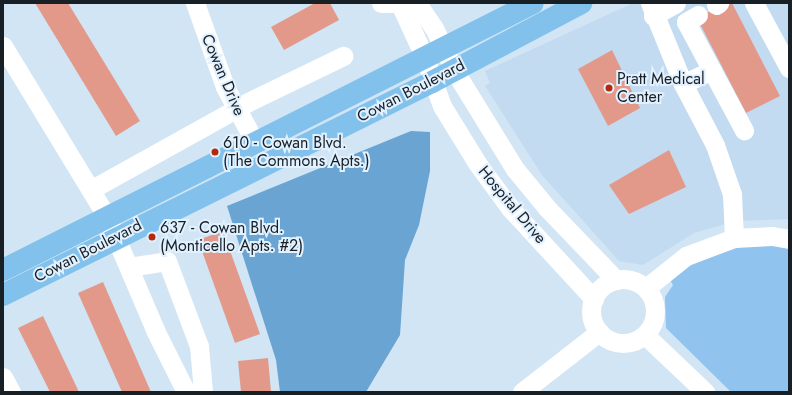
<!DOCTYPE html>
<style>
body{margin:0}
#map{position:relative;width:792px;height:395px;overflow:hidden;background:#d1e5f5;font-family:Jost,sans-serif}
div>[style]{position:absolute}
[style*='--x']{left:calc(var(--x)*1px);top:calc(var(--y)*1px);width:calc(var(--w)*1px);rotate:calc(var(--a)*1deg)}
.built>*{inset:0;background:#c2dbf1}
.green>*{inset:0;background:#90c4ee}
.forest>*{inset:0;background:#69a4d2}
.building>*{inset:0;background:#e3998a}
.minor>*{height:19px;margin:-9.5px;padding:0 9.5px;transform-origin:9.5px;border-radius:9.5px;background:#fff}
.minor>.ring{margin:-9.5px;padding:0;box-sizing:content-box;background:none;border:19px solid #fff;border-radius:50%}
.major>*{height:22px;margin:-11px;padding:0 11px;transform-origin:11px;border-radius:11px;background:#81c1ec}
.dots>*{width:11px;height:11px;translate:-50% -50%;box-sizing:border-box;border:2px solid #e1f1ff;border-radius:50%}
span{translate:-50% -50%;white-space:nowrap;text-align:center;line-height:1.15;-webkit-text-stroke:4px #e1f1ff;paint-order:stroke}
.street-label{font-size:16px;color:#181f25}
.poi-label{font-size:16px;color:#181f25}
.left{translate:0 -50%;text-align:left}
.frame{position:absolute;inset:0;border:4px solid #181f25;pointer-events:none}
</style>
<div id="map">
<div class="built">
<i style="clip-path:polygon(633px 3px,789px 3px,789px 219px,736px 221px,694px 233px,643px 265px,619px 261px,542px 175px,485px 86px,490px 83px,485px 71px)"></i>
</div>
<div class="green">
<i style="clip-path:polygon(771px 244px,789px 246px,789px 392px,731px 392px,666px 328px,665px 297px,673px 285px,670px 280px,690px 264px,716px 252px,744px 246px)"></i>
</div>
<div class="forest">
<i style="clip-path:polygon(411px 131px,430px 132px,430px 171px,419px 225px,405px 260px,400px 335px,366px 392px,280px 392px,276px 360px,227px 206px)"></i>
</div>
<div class="building">
<i style="clip-path:polygon(35px 3px,68px 3px,140px 121px,116px 136px)"></i>
<i style="clip-path:polygon(315px 3px,330px 3px,339px 20px,284px 50px,271px 27px)"></i>
<i style="clip-path:polygon(727px 3px,732px 3px,780px 96px,746px 113px,697px 18px)"></i>
<i style="clip-path:polygon(612px 50px,640px 108px,608px 126px,578px 69px)"></i>
<i style="clip-path:polygon(669px 150px,686px 187px,629px 214px,609px 185px)"></i>
<i style="clip-path:polygon(223px 231px,260px 334px,235px 343px,198px 240px)"></i>
<i style="clip-path:polygon(103px 282px,151px 392px,122px 392px,78px 293px)"></i>
<i style="clip-path:polygon(43px 316px,79px 392px,50px 392px,18px 328px)"></i>
<i style="clip-path:polygon(268px 358px,271px 392px,241px 392px,238px 361px)"></i>
</div>
<div class="minor">
<i style="--x:195;--y:3;--w:89;--a:70.3"></i>
<i style="--x:225;--y:87;--w:65;--a:61.5"></i>
<i style="--x:381;--y:3;--w:28;--a:0"></i>
<i style="--x:417;--y:3;--w:30;--a:56"></i>
<i style="--x:434;--y:28;--w:47;--a:64.5"></i>
<i style="--x:454;--y:70;--w:116;--a:58.4"></i>
<i style="--x:515;--y:169;--w:50;--a:50.6"></i>
<i style="--x:547;--y:208;--w:100;--a:46.2"></i>
<i style="--x:650;--y:3;--w:87;--a:67.8"></i>
<i style="--x:683;--y:84;--w:69;--a:62.3"></i>
<i style="--x:715;--y:145;--w:52;--a:70.9"></i>
<i style="--x:732;--y:194;--w:44;--a:87.4"></i>
<i style="--x:754;--y:3;--w:74;--a:61.7"></i>
<i style="--x:400;--y:4;--w:60;--a:65.2"></i>
<i style="--x:425;--y:58;--w:51;--a:70.5"></i>
<i style="--x:442;--y:106;--w:67;--a:58.4"></i>
<i style="--x:477;--y:163;--w:56;--a:53.7"></i>
<i style="--x:510;--y:208;--w:124;--a:47.3"></i>
<i style="--x:716;--y:5;--w:4;--a:-34"></i>
<i style="--x:698;--y:15;--w:14;--a:150"></i>
<i style="--x:686;--y:22;--w:123;--a:61.8"></i>
<i style="--x:653;--y:16;--w:26;--a:-29"></i>
<i style="--x:3;--y:46;--w:200;--a:58.7"></i>
<i style="--x:107;--y:217;--w:125;--a:66.9"></i>
<i style="--x:156;--y:332;--w:67;--a:63.4"></i>
<i style="--x:683;--y:84;--w:32;--a:-26"></i>
<i style="--x:92;--y:189;--w:179;--a:-29.1"></i>
<i style="--x:248;--y:102;--w:106;--a:-25.8"></i>
<i style="--x:129;--y:267;--w:38;--a:-9"></i>
<i style="--x:167;--y:261;--w:91;--a:69.4"></i>
<i style="--x:199;--y:346;--w:46;--a:85"></i>
<i class="ring" style="left:591px;top:279px;width:45px;height:45px"></i>
<i style="--x:646;--y:288;--w:51;--a:-38.7"></i>
<i style="--x:686;--y:256;--w:51;--a:-20.6"></i>
<i style="--x:734;--y:238;--w:38;--a:-3"></i>
<i style="--x:772;--y:236;--w:17;--a:10"></i>
<i style="--x:645;--y:335;--w:83;--a:43.5"></i>
<i style="--x:3;--y:377;--w:17;--a:62"></i>
<i style="--x:522;--y:392;--w:98;--a:-37.9"></i>
</div>
<div class="major">
<i style="--x:3;--y:270;--w:593;--a:-26.74"></i>
<i style="--x:3;--y:295;--w:479;--a:-26.4"></i>
<i style="--x:432;--y:82;--w:169;--a:-27.9"></i>
</div>
<div class="dots">
<i style="left:609px;top:88px;background:#b4280c"></i>
<i style="left:215px;top:152px;background:#b4280c"></i>
<i style="left:152px;top:237px;background:#b4280c"></i>
</div>
<div class="street-label">
<span style="left:223px;top:75px;rotate:67deg">Cowan Drive</span>
<span style="left:411px;top:91px;rotate:-27deg">Cowan Boulevard</span>
<span style="left:512px;top:205px;rotate:50deg">Hospital Drive</span>
<span style="left:88px;top:251px;rotate:-27deg">Cowan Boulevard</span>
</div>
<div class="poi-label">
<span class="left" style="left:617px;top:88px">Pratt Medical<br>Center</span>
<span class="left" style="left:223px;top:152px">610 - Cowan Blvd.<br>(The Commons Apts.)</span>
<span class="left" style="left:160px;top:237px">637 - Cowan Blvd.<br>(Monticello Apts. #2)</span>
</div>
<div class="frame"></div>
</div>
